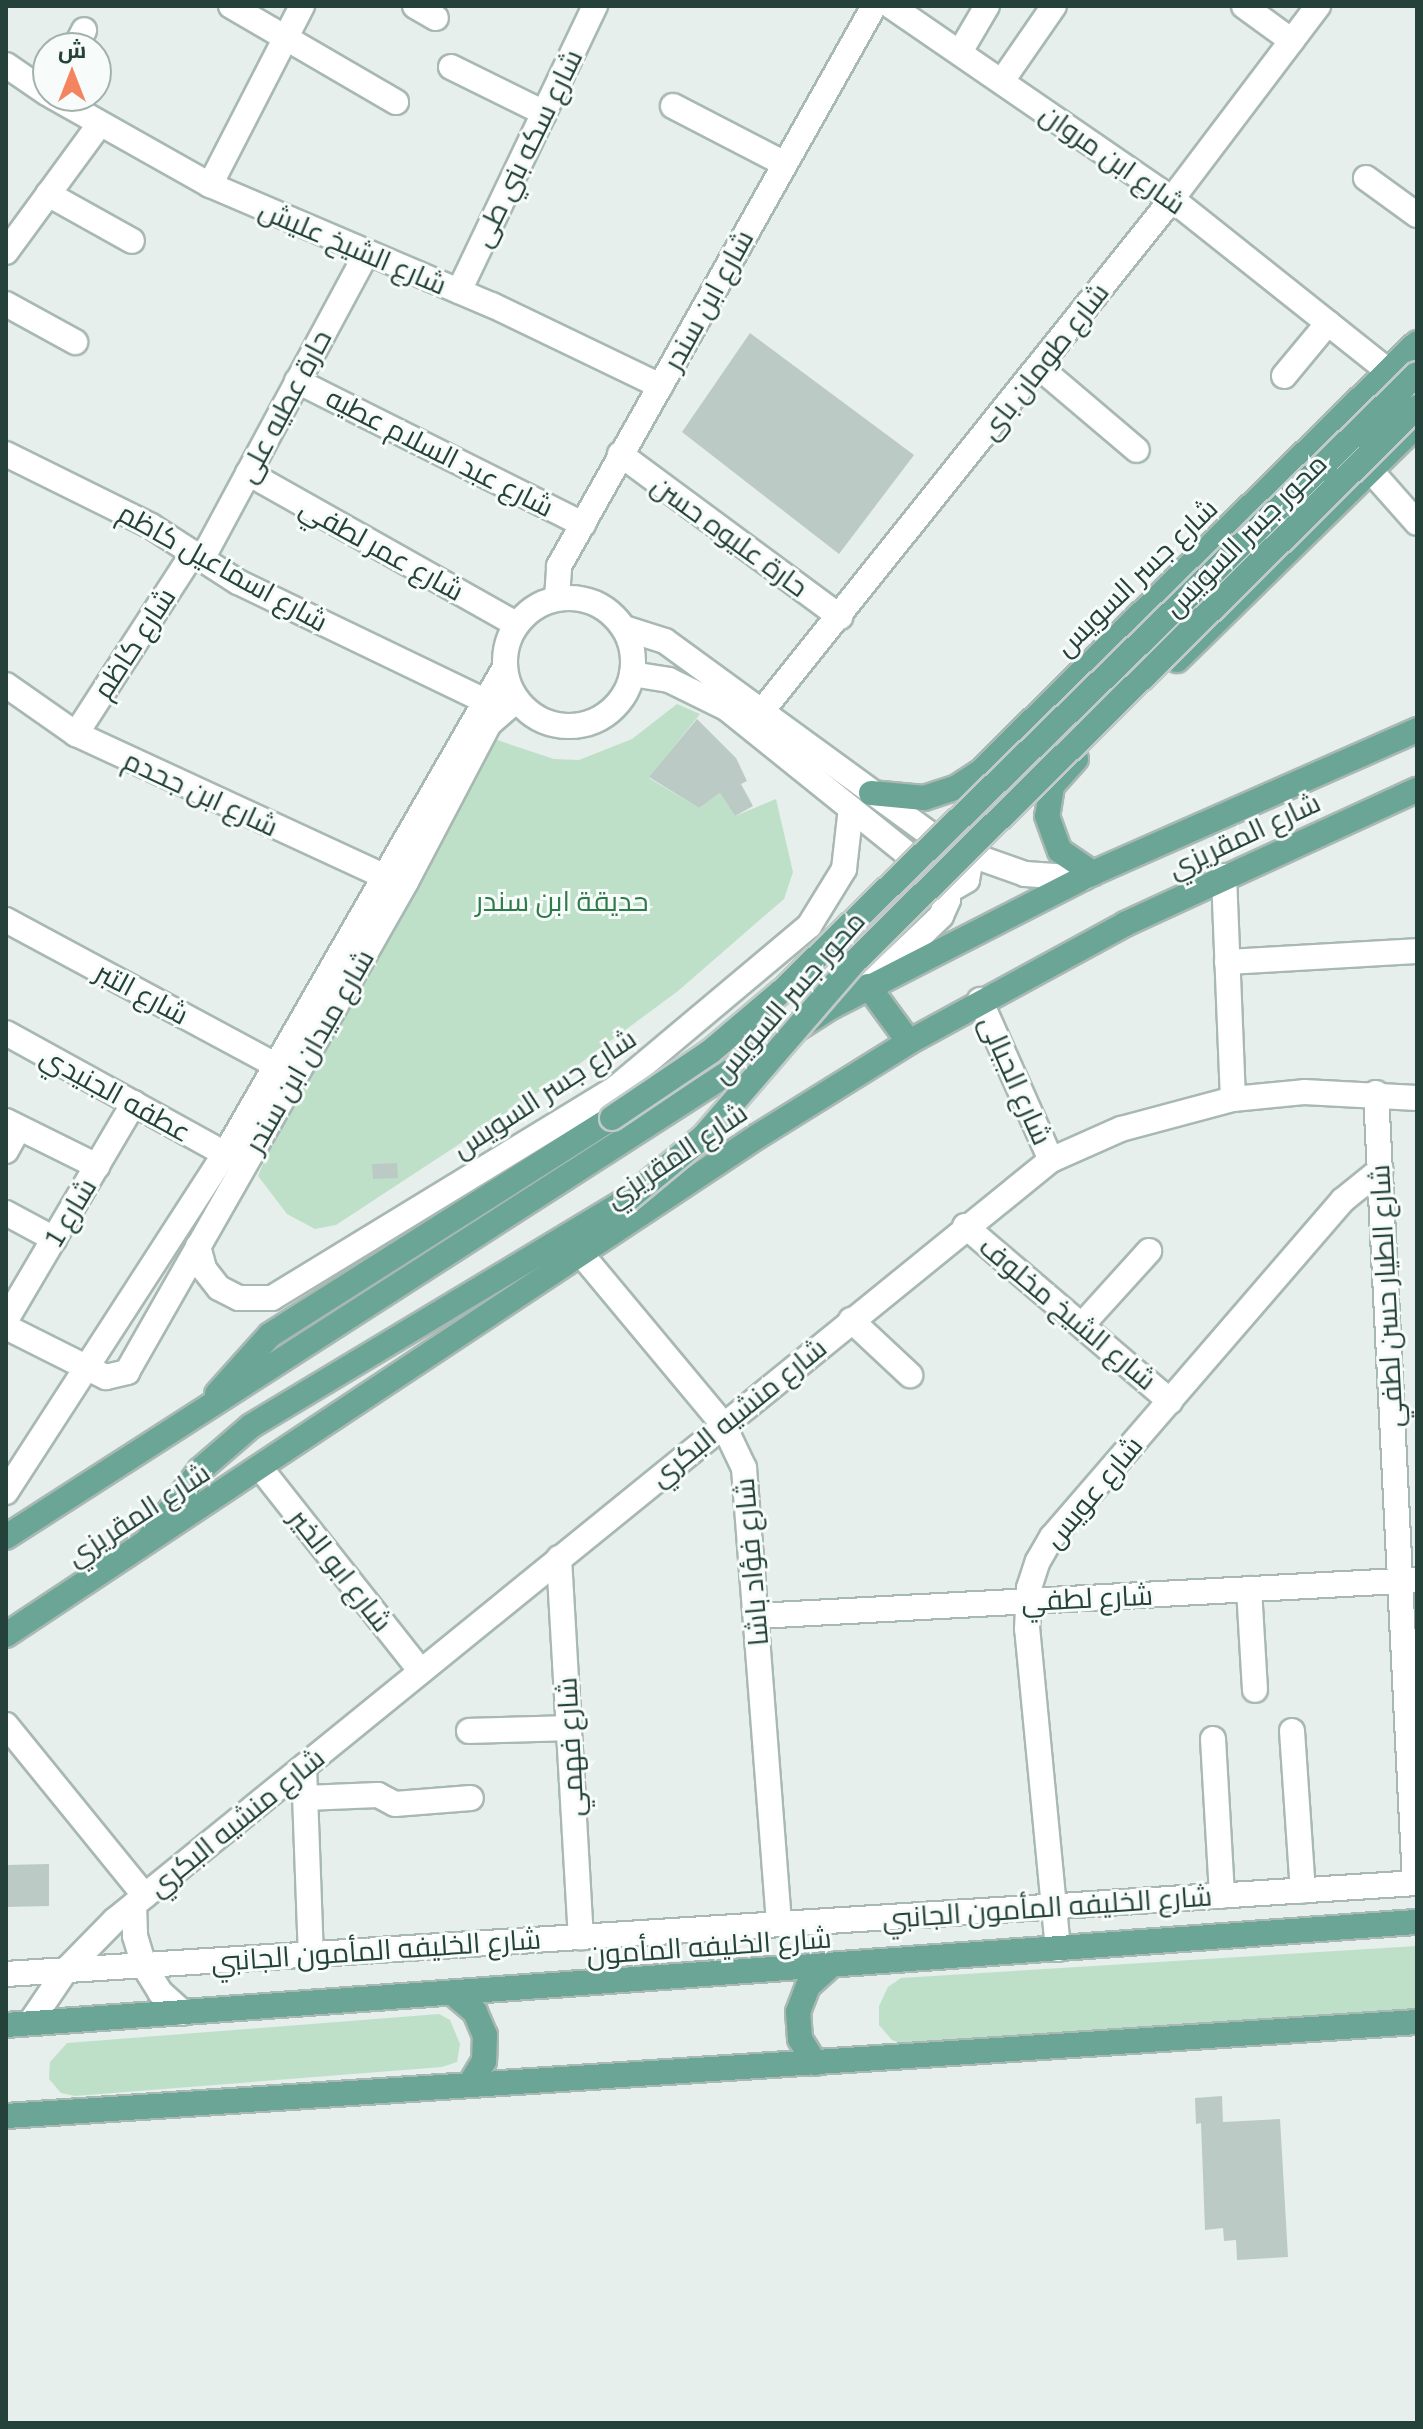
<!DOCTYPE html>
<meta charset="utf-8">
<style>
body{margin:0}
#map{position:relative;width:1423px;height:2429px;overflow:hidden;background:#e6efeb;font-family:"Archivo Narrow",Cairo,sans-serif}
div>[style]{position:absolute}
[style*='--x']{left:calc(var(--x)*1px);top:calc(var(--y)*1px);width:calc(var(--w)*1px);rotate:calc(var(--a)*1deg)}
.green>*{inset:0;background:#bfe0c8}
.building>*{inset:0;background:#bbcac4}
.roads{filter:drop-shadow(2px 0 #a8b8b2) drop-shadow(-2px 0 #a8b8b2) drop-shadow(0 2px #a8b8b2) drop-shadow(0 -2px #a8b8b2)}
.minor>*{height:24px;margin:-12px;padding:0 12px;transform-origin:12px;border-radius:12px;background:#fff}
.minor>.ring{margin:-12px;padding:0;box-sizing:content-box;background:none;border:24px solid #fff;border-radius:50%}
.major>*{height:24px;margin:-12px;padding:0 12px;transform-origin:12px;border-radius:12px;background:#6aa596}
.bridges{filter:drop-shadow(2px 0 #c2cac8) drop-shadow(-2px 0 #c2cac8) drop-shadow(0 2px #c2cac8) drop-shadow(0 -2px #c2cac8)}
.major-bridge>*{height:24px;margin:-12px;padding:0 12px;transform-origin:12px;border-radius:12px;background:#6aa596}
span{translate:-50% -50%;white-space:nowrap;text-align:center;line-height:1.15;-webkit-text-stroke:6px #f7fbf9;paint-order:stroke}
.street-label{font-size:28px;color:#24423a}
.park-label{font-size:28px;color:#2d7a4b}
.frame{position:absolute;inset:0;border:8px solid #24423a;pointer-events:none}
.north{position:absolute;left:32px;top:32px;width:80px;height:80px;box-sizing:border-box;background:#f7fbf9;border:2px solid #a3b1ad;border-radius:50%;rotate:0deg;font-size:22px;font-weight:700;line-height:32px;text-align:center;color:#24423a}
.north::after{content:'';display:block;margin:auto;width:28px;height:36px;background:#f4845f;clip-path:polygon(50% 0,100% 100%,50% 72%,0 100%)}
</style>
<div id="map">
<div class="green">
<i style="clip-path:polygon(677px 704px,700px 714px,649px 778px,699px 808px,720px 793px,735px 816px,776px 799px,793px 872px,784px 899px,678px 991px,563px 1076px,336px 1225px,315px 1229px,287px 1214px,258px 1176px,286px 1108px,491px 738px,554px 759px,579px 760px,632px 739px)"></i>
<i style="clip-path:polygon(1417px 1946px,1417px 2018px,917px 2050px,892px 2040px,879px 2025px,879px 2006px,888px 1987px,901px 1978px)"></i>
<i style="clip-path:polygon(439px 2014px,450px 2020px,460px 2044px,457px 2062px,442px 2067px,75px 2096px,61px 2093px,49px 2079px,50px 2062px,67px 2043px)"></i>
</div>
<div class="building">
<i style="clip-path:polygon(750px 333px,914px 455px,839px 554px,682px 432px)"></i>
<i style="clip-path:polygon(697px 719px,736px 758px,747px 781px,741px 784px,753px 806px,735px 816px,720px 793px,699px 808px,649px 777px)"></i>
<i style="clip-path:polygon(397px 1163px,398px 1178px,373px 1179px,372px 1164px)"></i>
<i style="clip-path:polygon(49px 1864px,49px 1906px,6px 1907px,6px 1865px)"></i>
<i style="clip-path:polygon(1222px 2096px,1223px 2122px,1280px 2119px,1288px 2257px,1237px 2260px,1236px 2240px,1224px 2241px,1223px 2228px,1205px 2230px,1201px 2123px,1196px 2124px,1195px 2098px)"></i>
</div>
<div class="roads">
<div class="minor">
<i style="--x:231;--y:6;--w:191;--a:30.2"></i>
<i style="--x:415;--y:6;--w:24;--a:30"></i>
<i style="--x:891;--y:6;--w:341;--a:34.5"></i>
<i style="--x:1172;--y:199;--w:276;--a:38.5"></i>
<i style="--x:1244;--y:6;--w:59;--a:36.1"></i>
<i style="--x:75;--y:48;--w:20;--a:-63"></i>
<i style="--x:960;--y:52;--w:53;--a:-59.6"></i>
<i style="--x:6;--y:65;--w:51;--a:34.6"></i>
<i style="--x:451;--y:67;--w:104;--a:26.3"></i>
<i style="--x:1002;--y:81;--w:91;--a:-55.3"></i>
<i style="--x:52;--y:96;--w:181;--a:29.4"></i>
<i style="--x:210;--y:185;--w:306;--a:23.1"></i>
<i style="--x:492;--y:305;--w:187;--a:25.7"></i>
<i style="--x:673;--y:106;--w:126;--a:27.4"></i>
<i style="--x:1366;--y:178;--w:63;--a:36"></i>
<i style="--x:210;--y:185;--w:201;--a:-62.8"></i>
<i style="--x:48;--y:194;--w:96;--a:29.2"></i>
<i style="--x:6;--y:252;--w:157;--a:-53.8"></i>
<i style="--x:459;--y:291;--w:316;--a:-64.5"></i>
<i style="--x:6;--y:304;--w:79;--a:28.8"></i>
<i style="--x:1039;--y:367;--w:128;--a:40.3"></i>
<i style="--x:1284;--y:376;--w:69;--a:-50.3"></i>
<i style="--x:297;--y:381;--w:320;--a:26.6"></i>
<i style="--x:6;--y:454;--w:162;--a:26.4"></i>
<i style="--x:151;--y:526;--w:103;--a:32.8"></i>
<i style="--x:238;--y:582;--w:272;--a:25.7"></i>
<i style="--x:620;--y:454;--w:274;--a:36.5"></i>
<i style="--x:1371;--y:471;--w:69;--a:48.5"></i>
<i style="--x:248;--y:473;--w:308;--a:29.4"></i>
<i style="--x:202;--y:559;--w:348;--a:-61.7"></i>
<i class="ring" style="left:505px;top:598px;width:104px;height:104px"></i>
<i style="--x:557;--y:598;--w:32;--a:-86"></i>
<i style="--x:559;--y:566;--w:643;--a:-60.64"></i>
<i style="--x:624;--y:628;--w:43;--a:17.6"></i>
<i style="--x:665;--y:641;--w:348;--a:36.1"></i>
<i style="--x:946;--y:846;--w:84;--a:19.5"></i>
<i style="--x:1025;--y:874;--w:59;--a:3.9"></i>
<i style="--x:632;--y:674;--w:37;--a:9"></i>
<i style="--x:669;--y:680;--w:64;--a:26.2"></i>
<i style="--x:726;--y:708;--w:281;--a:38.8"></i>
<i style="--x:945;--y:884;--w:16;--a:79"></i>
<i style="--x:948;--y:900;--w:17;--a:114"></i>
<i style="--x:941;--y:916;--w:97;--a:136.3"></i>
<i style="--x:6;--y:685;--w:85;--a:35"></i>
<i style="--x:76;--y:734;--w:355;--a:24.8"></i>
<i style="--x:762;--y:711;--w:656;--a:-51.31"></i>
<i style="--x:1172;--y:199;--w:242;--a:-52.9"></i>
<i style="--x:76;--y:734;--w:216;--a:-57.1"></i>
<i style="--x:1224;--y:876;--w:223;--a:87.7"></i>
<i style="--x:948;--y:891;--w:22;--a:-30"></i>
<i style="--x:967;--y:880;--w:22;--a:-80"></i>
<i style="--x:6;--y:920;--w:308;--a:28.3"></i>
<i style="--x:1227;--y:962;--w:190;--a:-3.3"></i>
<i style="--x:980;--y:1000;--w:175;--a:66.1"></i>
<i style="--x:6;--y:1033;--w:250;--a:28.9"></i>
<i style="--x:1376;--y:1093;--w:791;--a:87.17"></i>
<i style="--x:6;--y:1121;--w:102;--a:26.3"></i>
<i style="--x:6;--y:1151;--w:26;--a:-61"></i>
<i style="--x:6;--y:1213;--w:55;--a:28.4"></i>
<i style="--x:965;--y:1226;--w:270;--a:40.5"></i>
<i style="--x:198;--y:1246;--w:24;--a:75"></i>
<i style="--x:204;--y:1269;--w:24;--a:52"></i>
<i style="--x:219;--y:1288;--w:22;--a:27"></i>
<i style="--x:239;--y:1298;--w:33;--a:0"></i>
<i style="--x:272;--y:1298;--w:404;--a:-31.4"></i>
<i style="--x:617;--y:1087;--w:251;--a:-40"></i>
<i style="--x:809;--y:926;--w:67;--a:-58.4"></i>
<i style="--x:844;--y:869;--w:61;--a:-83.5"></i>
<i style="--x:582;--y:1255;--w:220;--a:50.2"></i>
<i style="--x:723;--y:1424;--w:49;--a:64.5"></i>
<i style="--x:744;--y:1468;--w:457;--a:85.6"></i>
<i style="--x:6;--y:1320;--w:252;--a:-59.5"></i>
<i style="--x:851;--y:1320;--w:81;--a:43"></i>
<i style="--x:1082;--y:1325;--w:100;--a:-47.8"></i>
<i style="--x:6;--y:1327;--w:112;--a:26.6"></i>
<i style="--x:106;--y:1377;--w:22;--a:-13"></i>
<i style="--x:127;--y:1372;--w:564;--a:-60.34"></i>
<i style="--x:406;--y:882;--w:178;--a:-62.3"></i>
<i style="--x:489;--y:724;--w:37;--a:-41"></i>
<i style="--x:262;--y:1470;--w:256;--a:51.7"></i>
<i style="--x:6;--y:1492;--w:403;--a:-57.1"></i>
<i style="--x:225;--y:1154;--w:560;--a:-60.09"></i>
<i style="--x:559;--y:1558;--w:380;--a:86.7"></i>
<i style="--x:1249;--y:1589;--w:101;--a:86.6"></i>
<i style="--x:757;--y:1616;--w:661;--a:-3.12"></i>
<i style="--x:6;--y:1725;--w:220;--a:50.9"></i>
<i style="--x:469;--y:1731;--w:100;--a:-1.7"></i>
<i style="--x:1292;--y:1731;--w:160;--a:86.1"></i>
<i style="--x:1213;--y:1739;--w:157;--a:86.7"></i>
<i style="--x:304;--y:1767;--w:188;--a:87.9"></i>
<i style="--x:305;--y:1798;--w:73;--a:-2.4"></i>
<i style="--x:378;--y:1795;--w:19;--a:28"></i>
<i style="--x:395;--y:1804;--w:76;--a:-4.5"></i>
<i style="--x:134;--y:1905;--w:31;--a:88"></i>
<i style="--x:135;--y:1936;--w:31;--a:73"></i>
<i style="--x:144;--y:1966;--w:31;--a:58"></i>
<i style="--x:160;--y:1992;--w:31;--a:42"></i>
<i style="--x:1058;--y:1949;--w:321;--a:-95.5"></i>
<i style="--x:1027;--y:1629;--w:41;--a:-87.2"></i>
<i style="--x:1029;--y:1588;--w:28;--a:-72"></i>
<i style="--x:1038;--y:1561;--w:28;--a:-60"></i>
<i style="--x:1052;--y:1537;--w:445;--a:-49.2"></i>
<i style="--x:1343;--y:1200;--w:48;--a:-39"></i>
<i style="--x:6;--y:1974;--w:1414;--a:-3.69"></i>
<i style="--x:30;--y:2023;--w:64;--a:-55.8"></i>
<i style="--x:66;--y:1970;--w:70;--a:-45.6"></i>
<i style="--x:115;--y:1920;--w:1206;--a:-39.08"></i>
<i style="--x:1051;--y:1160;--w:77;--a:-23.9"></i>
<i style="--x:1121;--y:1129;--w:116;--a:-15"></i>
<i style="--x:1233;--y:1099;--w:71;--a:-5.6"></i>
<i style="--x:1304;--y:1092;--w:113;--a:3"></i>
</div>
<div class="major">
<i style="--x:1177;--y:660;--w:336;--a:-44.4"></i>
<i style="--x:1076;--y:759;--w:36;--a:132"></i>
<i style="--x:1052;--y:786;--w:30;--a:99"></i>
<i style="--x:1047;--y:816;--w:37;--a:70"></i>
<i style="--x:1060;--y:851;--w:40;--a:34"></i>
<i style="--x:871;--y:793;--w:53;--a:5.4"></i>
<i style="--x:924;--y:798;--w:35;--a:-18"></i>
<i style="--x:957;--y:787;--w:27;--a:-33"></i>
<i style="--x:980;--y:772;--w:612;--a:-44.47"></i>
<i style="--x:868;--y:986;--w:69;--a:53.8"></i>
<i style="--x:217;--y:1394;--w:79;--a:-48.1"></i>
<i style="--x:270;--y:1335;--w:405;--a:-32.4"></i>
<i style="--x:6;--y:1537;--w:981;--a:-32.72"></i>
<i style="--x:831;--y:1007;--w:294;--a:-27.1"></i>
<i style="--x:1093;--y:873;--w:354;--a:-23.8"></i>
<i style="--x:148;--y:1540;--w:87;--a:-53.4"></i>
<i style="--x:200;--y:1470;--w:67;--a:-40.8"></i>
<i style="--x:251;--y:1426;--w:439;--a:-31"></i>
<i style="--x:6;--y:1635;--w:902;--a:-33.57"></i>
<i style="--x:758;--y:1136;--w:178;--a:-31.9"></i>
<i style="--x:909;--y:1042;--w:246;--a:-28.6"></i>
<i style="--x:1125;--y:924;--w:321;--a:-24.7"></i>
<i style="--x:455;--y:1995;--w:26;--a:40"></i>
<i style="--x:475;--y:2012;--w:25;--a:67"></i>
<i style="--x:485;--y:2035;--w:26;--a:92"></i>
<i style="--x:484;--y:2061;--w:26;--a:121"></i>
<i style="--x:6;--y:2025;--w:1415;--a:-4.18"></i>
<i style="--x:815;--y:2063;--w:28;--a:-122"></i>
<i style="--x:800;--y:2039;--w:27;--a:-94"></i>
<i style="--x:798;--y:2012;--w:28;--a:-69"></i>
<i style="--x:808;--y:1986;--w:28;--a:-42"></i>
<i style="--x:6;--y:2116;--w:1414;--a:-3.81"></i>
</div>
</div>
<div class="bridges">
<div class="major-bridge">
<i style="--x:612;--y:1118;--w:118;--a:-34"></i>
<i style="--x:710;--y:1052;--w:94;--a:-40.3"></i>
<i style="--x:782;--y:991;--w:885;--a:-44.18"></i>
<i style="--x:627;--y:1200;--w:100;--a:-39.7"></i>
<i style="--x:704;--y:1136;--w:230;--a:-49.2"></i>
<i style="--x:854;--y:962;--w:791;--a:-44.59"></i>
</div>
</div>
<div class="street-label">
<span style="left:527px;top:148px;rotate:-64deg">شارع سكه بني طى</span>
<span style="left:1113px;top:159px;rotate:35deg">شارع ابن مروان</span>
<span style="left:353px;top:247px;rotate:23deg">شارع الشيخ عليش</span>
<span style="left:708px;top:300px;rotate:-61deg">شارع ابن سندر</span>
<span style="left:1044px;top:361px;rotate:-52deg">شارع طومان باى</span>
<span style="left:284px;top:406px;rotate:-62deg">حارة عطيه على</span>
<span style="left:440px;top:452px;rotate:27deg">شارع عبد السلام عطيه</span>
<span style="left:1245px;top:535px;rotate:-45deg">محور جسر السويس</span>
<span style="left:730px;top:536px;rotate:36deg">حارة عليوه حسن</span>
<span style="left:382px;top:549px;rotate:29deg">شارع عمر لطفي</span>
<span style="left:223px;top:567px;rotate:29deg">شارع اسماعيل كاظم</span>
<span style="left:1136px;top:577px;rotate:-44deg">شارع جسر السويس</span>
<span style="left:134px;top:643px;rotate:-57deg">شارع كاظم</span>
<span style="left:201px;top:793px;rotate:25deg">شارع ابن جحدم</span>
<span style="left:1244px;top:835px;rotate:-25deg">شارع المقريزي</span>
<span style="left:142px;top:993px;rotate:28deg">شارع التبر</span>
<span style="left:788px;top:997px;rotate:-49deg">محور جسر السويس</span>
<span style="left:309px;top:1051px;rotate:-60deg">شارع ميدان ابن سندر</span>
<span style="left:1016px;top:1080px;rotate:66deg">شارع الجبالى</span>
<span style="left:544px;top:1093px;rotate:-33deg">شارع جسر السويس</span>
<span style="left:116px;top:1094px;rotate:29deg">عطفه الجنيدي</span>
<span style="left:676px;top:1155px;rotate:-34deg">شارع المقريزي</span>
<span style="left:70px;top:1212px;rotate:-59deg">شارع 1</span>
<span style="left:1386px;top:1296px;rotate:-93deg">شارع الطيار حسن لطفي</span>
<span style="left:1068px;top:1313px;rotate:40deg">شارع الشيخ مخلوف</span>
<span style="left:738px;top:1412px;rotate:-39deg">شارع منشيه البكري</span>
<span style="left:1093px;top:1492px;rotate:-50deg">شارع عويس</span>
<span style="left:138px;top:1514px;rotate:-33deg">شارع المقريزي</span>
<span style="left:751px;top:1562px;rotate:-95deg">شارع فؤاد باشا</span>
<span style="left:341px;top:1570px;rotate:52deg">شارع ابو الخير</span>
<span style="left:1087px;top:1598px;rotate:-3deg">شارع لطفي</span>
<span style="left:570px;top:1747px;rotate:-93deg">شارع فهمي</span>
<span style="left:236px;top:1822px;rotate:-39deg">شارع منشيه البكري</span>
<span style="left:1047px;top:1907px;rotate:-4deg">شارع الخليفه المأمون الجانبي</span>
<span style="left:709px;top:1946px;rotate:-4deg">شارع الخليفه المأمون</span>
<span style="left:376px;top:1950px;rotate:-4deg">شارع الخليفه المأمون الجانبي</span>
</div>
<div class="park-label">
<span style="left:562px;top:901px">حديقة ابن سندر</span>
</div>
<div class="frame"></div>
<div class="north">ش</div>
</div>
